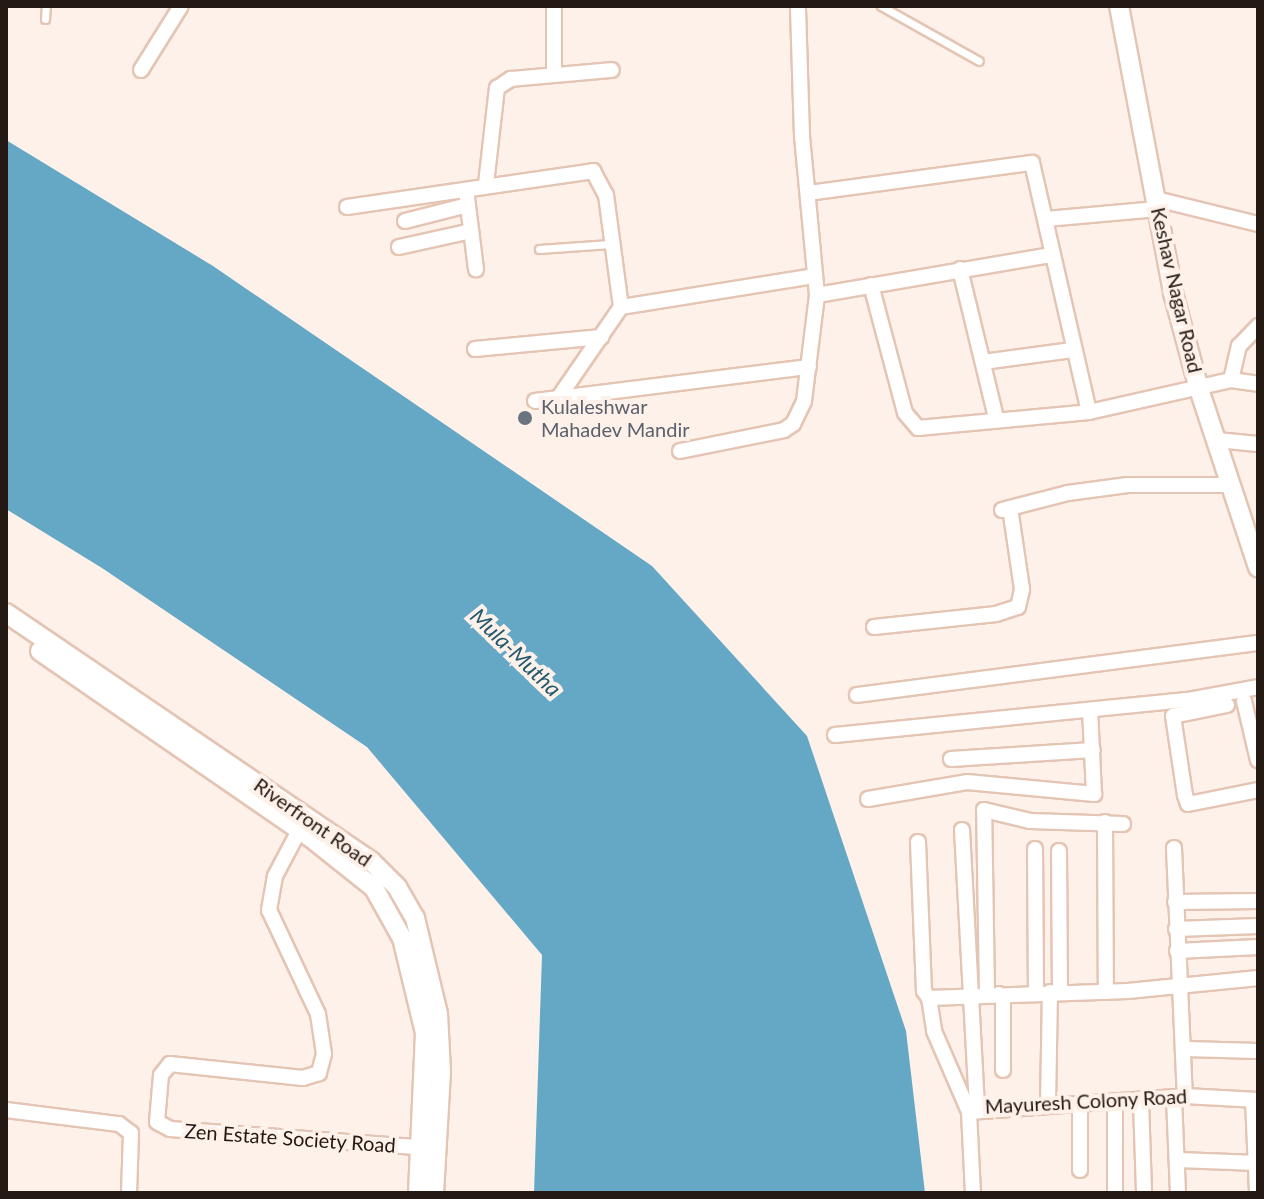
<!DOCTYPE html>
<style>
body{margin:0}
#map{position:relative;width:1264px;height:1199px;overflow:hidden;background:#fef1ea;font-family:Lato,sans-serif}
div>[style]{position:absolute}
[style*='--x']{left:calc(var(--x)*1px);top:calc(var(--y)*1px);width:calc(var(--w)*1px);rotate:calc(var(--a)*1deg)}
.water>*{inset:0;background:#64a8c5}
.roads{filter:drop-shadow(2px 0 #e4c5b4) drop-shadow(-2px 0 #e4c5b4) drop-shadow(0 2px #e4c5b4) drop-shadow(0 -2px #e4c5b4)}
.service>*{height:7px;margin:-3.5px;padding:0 3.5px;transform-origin:3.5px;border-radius:3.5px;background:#fff}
.minor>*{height:14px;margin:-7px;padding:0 7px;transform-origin:7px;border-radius:7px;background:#fff}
.tertiary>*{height:18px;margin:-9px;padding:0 9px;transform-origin:9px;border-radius:9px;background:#fff}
.dots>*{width:22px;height:22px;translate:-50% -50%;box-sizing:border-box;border:4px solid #fef1ea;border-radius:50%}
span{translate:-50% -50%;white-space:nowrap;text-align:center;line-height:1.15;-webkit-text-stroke:8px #fef1ea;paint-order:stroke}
.street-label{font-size:20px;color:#241913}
.worship-label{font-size:20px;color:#5b616d}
.left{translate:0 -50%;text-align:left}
.water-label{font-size:22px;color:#23596f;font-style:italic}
.frame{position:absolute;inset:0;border:8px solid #241913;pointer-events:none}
</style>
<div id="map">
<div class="water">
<i style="clip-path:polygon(6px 140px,213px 266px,652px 566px,807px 736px,906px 1031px,925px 1193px,534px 1193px,542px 955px,367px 747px,102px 568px,6px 509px)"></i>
</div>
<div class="roads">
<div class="service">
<i style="--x:881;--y:6;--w:112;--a:29.3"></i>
<i style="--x:45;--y:19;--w:13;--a:-86"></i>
<i style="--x:539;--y:249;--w:71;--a:-4"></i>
</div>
<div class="minor">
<i style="--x:554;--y:6;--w:69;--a:90"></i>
<i style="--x:141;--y:70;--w:75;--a:-58"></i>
<i style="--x:486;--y:184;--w:97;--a:-83.5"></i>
<i style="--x:497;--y:88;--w:17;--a:-33"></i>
<i style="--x:511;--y:79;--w:101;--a:-5.1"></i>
<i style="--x:466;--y:190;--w:80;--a:82.8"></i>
<i style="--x:809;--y:193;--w:225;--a:-7.7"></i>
<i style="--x:1032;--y:163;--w:255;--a:77.1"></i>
<i style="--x:1156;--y:199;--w:105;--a:13.8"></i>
<i style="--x:347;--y:207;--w:249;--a:-8.3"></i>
<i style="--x:593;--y:171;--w:27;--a:62"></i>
<i style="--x:606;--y:195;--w:113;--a:82.4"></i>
<i style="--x:1046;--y:219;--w:112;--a:-5.1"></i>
<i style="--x:405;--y:221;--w:65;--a:-14.3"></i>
<i style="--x:399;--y:247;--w:74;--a:-12.5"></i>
<i style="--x:960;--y:269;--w:153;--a:76.4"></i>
<i style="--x:871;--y:285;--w:132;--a:75.1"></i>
<i style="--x:905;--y:413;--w:20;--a:49"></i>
<i style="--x:918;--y:428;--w:172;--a:-5.3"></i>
<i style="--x:1089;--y:412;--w:146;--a:-12.7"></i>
<i style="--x:1231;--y:380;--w:27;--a:8"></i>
<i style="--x:817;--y:295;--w:238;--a:-9.7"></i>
<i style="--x:475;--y:349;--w:127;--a:-5.4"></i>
<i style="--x:983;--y:362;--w:90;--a:-7.7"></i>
<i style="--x:1231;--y:380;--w:35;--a:-77"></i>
<i style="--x:1239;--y:346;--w:28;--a:-46"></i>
<i style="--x:557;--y:400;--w:113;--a:-55.5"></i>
<i style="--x:621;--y:307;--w:196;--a:-9.1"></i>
<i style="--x:535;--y:401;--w:276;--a:-7.1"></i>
<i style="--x:1217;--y:440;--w:41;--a:5.6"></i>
<i style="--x:680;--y:451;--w:106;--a:-11.4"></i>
<i style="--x:784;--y:430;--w:11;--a:-34"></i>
<i style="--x:793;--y:424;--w:25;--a:-64"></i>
<i style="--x:804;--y:401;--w:107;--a:-83"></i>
<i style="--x:817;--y:295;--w:160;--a:-95.4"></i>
<i style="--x:802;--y:136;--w:130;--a:-91.8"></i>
<i style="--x:1002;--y:510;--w:68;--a:-14.4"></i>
<i style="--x:1068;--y:493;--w:60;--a:-7.7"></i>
<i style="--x:1127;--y:485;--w:105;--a:0"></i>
<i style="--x:874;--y:627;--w:123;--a:-6.1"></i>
<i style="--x:996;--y:614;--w:23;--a:-18"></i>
<i style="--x:1018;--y:607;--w:18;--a:-77"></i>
<i style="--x:1022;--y:589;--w:82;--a:-98.4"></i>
<i style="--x:857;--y:695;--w:404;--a:-7.4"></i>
<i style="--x:1244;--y:701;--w:61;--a:76.7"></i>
<i style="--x:1227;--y:705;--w:55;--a:168.5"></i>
<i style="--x:1173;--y:716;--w:80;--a:81.4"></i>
<i style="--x:1185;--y:795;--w:9;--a:72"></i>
<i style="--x:1188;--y:804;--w:71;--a:-11.3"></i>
<i style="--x:835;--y:735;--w:361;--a:-5.7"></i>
<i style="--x:1194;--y:699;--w:65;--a:-10.6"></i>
<i style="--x:951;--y:759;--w:142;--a:-3.6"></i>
<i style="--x:868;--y:799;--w:100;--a:-9.7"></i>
<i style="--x:967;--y:782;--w:128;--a:5.4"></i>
<i style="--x:1094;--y:794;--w:84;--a:-92.7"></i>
<i style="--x:1105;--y:822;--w:170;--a:89.7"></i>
<i style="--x:303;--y:823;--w:60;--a:117.8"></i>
<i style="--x:275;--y:876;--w:35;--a:100"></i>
<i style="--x:269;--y:910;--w:115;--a:64.8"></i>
<i style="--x:318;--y:1014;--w:40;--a:81.5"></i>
<i style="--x:324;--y:1054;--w:20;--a:105"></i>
<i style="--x:319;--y:1073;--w:17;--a:163"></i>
<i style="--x:303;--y:1078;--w:134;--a:-174"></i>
<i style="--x:170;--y:1064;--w:14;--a:129"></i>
<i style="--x:161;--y:1075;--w:47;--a:94.9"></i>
<i style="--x:157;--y:1122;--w:15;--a:28"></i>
<i style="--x:170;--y:1129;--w:260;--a:4.2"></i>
<i style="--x:962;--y:830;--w:281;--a:86.9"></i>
<i style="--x:918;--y:842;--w:149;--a:87.7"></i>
<i style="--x:924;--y:991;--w:9;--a:54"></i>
<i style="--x:929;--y:998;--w:199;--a:-2"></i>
<i style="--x:1128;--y:991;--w:131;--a:-5.7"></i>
<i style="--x:1174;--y:848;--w:248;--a:87.5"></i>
<i style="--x:1035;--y:849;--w:143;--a:89.6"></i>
<i style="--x:1059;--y:851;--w:141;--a:89.6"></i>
<i style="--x:1175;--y:902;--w:83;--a:-0.7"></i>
<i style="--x:1176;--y:929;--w:82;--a:-2.1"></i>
<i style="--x:1177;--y:951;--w:81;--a:-2.8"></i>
<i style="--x:987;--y:993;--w:183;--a:-90.9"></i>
<i style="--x:984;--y:810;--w:47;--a:13.4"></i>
<i style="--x:1030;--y:821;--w:93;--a:1.8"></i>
<i style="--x:999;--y:994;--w:8;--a:60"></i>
<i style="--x:1003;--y:1001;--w:69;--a:90"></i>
<i style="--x:929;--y:998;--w:33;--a:81"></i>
<i style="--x:934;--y:1031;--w:88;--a:66.6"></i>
<i style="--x:969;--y:1112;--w:81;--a:87.2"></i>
<i style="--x:1186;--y:1049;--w:72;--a:1.6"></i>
<i style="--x:1174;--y:1098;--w:95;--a:87.6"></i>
<i style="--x:1253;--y:1100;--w:93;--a:87.5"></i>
<i style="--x:1141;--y:1101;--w:92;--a:88.1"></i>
<i style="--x:1048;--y:1105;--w:113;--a:-89"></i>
<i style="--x:6;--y:1110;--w:114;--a:7.1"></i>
<i style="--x:119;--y:1124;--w:15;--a:37"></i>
<i style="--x:131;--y:1133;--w:60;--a:91.9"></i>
<i style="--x:969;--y:1112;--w:217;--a:-4.2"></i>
<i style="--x:1185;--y:1096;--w:73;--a:3.1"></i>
<i style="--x:1178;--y:1160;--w:80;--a:2.1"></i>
<i style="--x:1080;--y:1170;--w:66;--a:-90"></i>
<i style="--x:1115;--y:1193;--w:91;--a:-90"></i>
</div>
<div class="tertiary">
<i style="--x:1119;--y:6;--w:292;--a:79.3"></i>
<i style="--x:1173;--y:293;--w:99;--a:74.8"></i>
<i style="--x:1199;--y:389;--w:188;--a:71.7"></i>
<i style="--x:6;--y:613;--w:441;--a:34.2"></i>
<i style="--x:371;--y:861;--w:37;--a:45"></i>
<i style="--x:397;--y:887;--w:36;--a:60"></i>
<i style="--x:415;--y:918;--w:99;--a:76.5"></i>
<i style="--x:438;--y:1014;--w:58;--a:87"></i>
<i style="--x:441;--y:1072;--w:121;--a:93.3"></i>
<i style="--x:40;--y:651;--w:334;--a:34.6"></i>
<i style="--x:315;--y:841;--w:75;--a:38.5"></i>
<i style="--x:374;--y:888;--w:57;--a:60.8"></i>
<i style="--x:402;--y:938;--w:98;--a:76.4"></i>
<i style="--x:425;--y:1033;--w:160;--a:92.5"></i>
</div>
</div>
<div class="dots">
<i style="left:525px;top:418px;background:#6b7280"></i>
</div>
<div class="street-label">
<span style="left:1177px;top:290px;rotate:77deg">Keshav Nagar Road</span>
<span style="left:313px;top:822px;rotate:35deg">Riverfront Road</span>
<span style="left:1086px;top:1101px;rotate:-3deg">Mayuresh Colony Road</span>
<span style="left:290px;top:1138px;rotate:4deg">Zen Estate Society Road</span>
</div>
<div class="worship-label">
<span class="left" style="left:541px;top:418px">Kulaleshwar<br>Mahadev Mandir</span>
</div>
<div class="water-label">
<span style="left:516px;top:652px;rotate:44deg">Mula-Mutha</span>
</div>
<div class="frame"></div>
</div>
